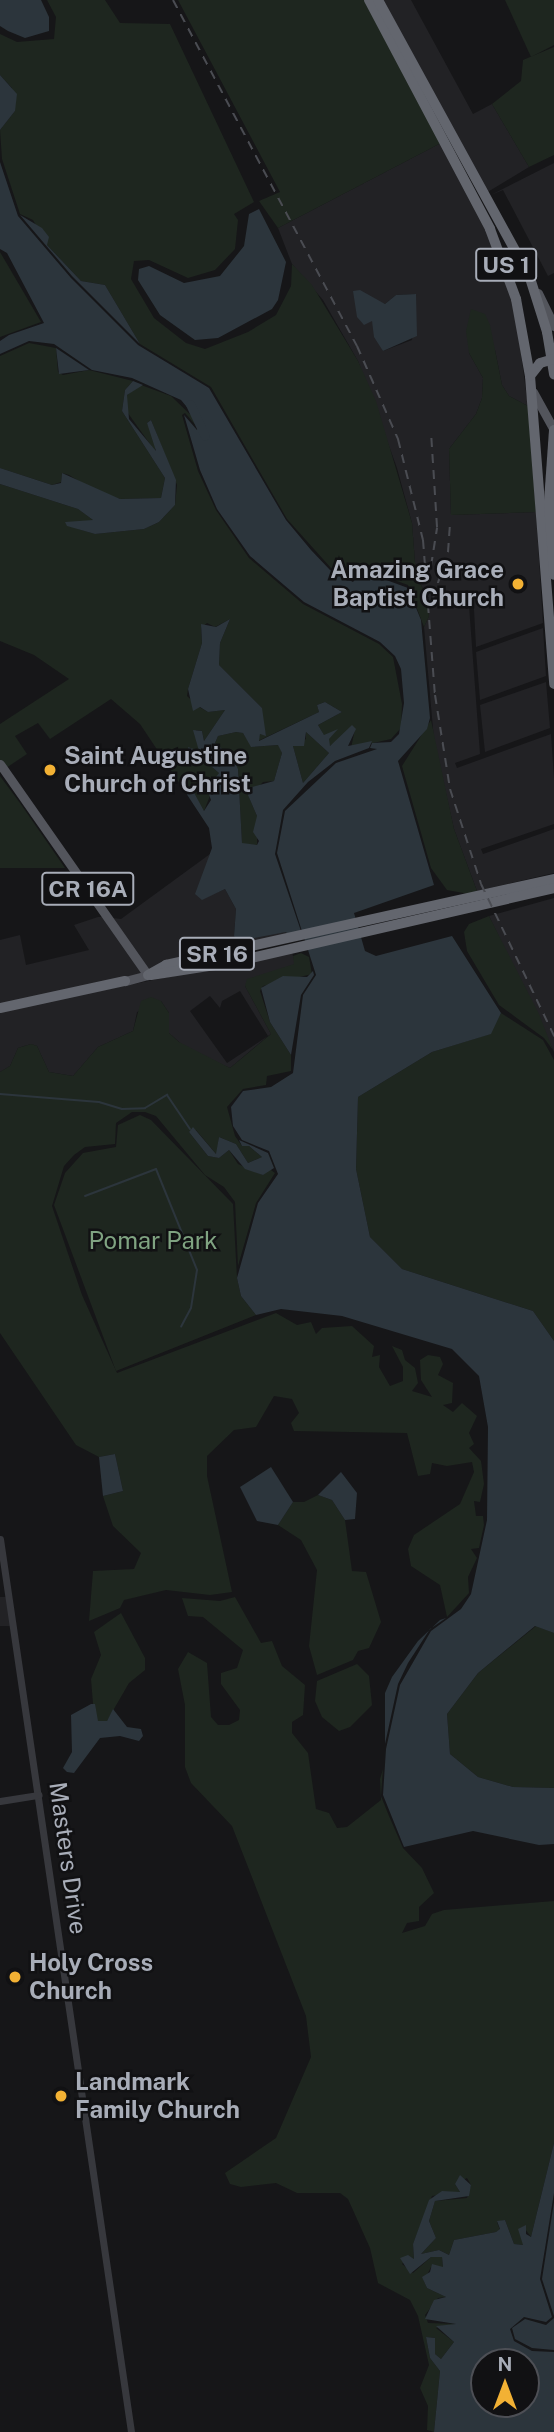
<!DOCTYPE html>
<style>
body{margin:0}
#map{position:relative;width:554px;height:2432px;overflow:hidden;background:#161618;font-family:"Public Sans",sans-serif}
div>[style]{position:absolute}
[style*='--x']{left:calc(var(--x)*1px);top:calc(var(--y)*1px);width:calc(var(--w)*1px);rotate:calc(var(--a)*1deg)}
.built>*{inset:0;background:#222225}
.green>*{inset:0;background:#1e261f}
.water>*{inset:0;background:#2c353c}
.stream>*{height:2px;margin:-1px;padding:0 1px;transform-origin:1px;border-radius:1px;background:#2c353c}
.river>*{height:9px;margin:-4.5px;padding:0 4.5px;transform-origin:4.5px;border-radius:4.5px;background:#2c353c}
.minor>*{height:7px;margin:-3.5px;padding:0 3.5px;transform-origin:3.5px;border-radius:3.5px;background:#37383d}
.major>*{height:9px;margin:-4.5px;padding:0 4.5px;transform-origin:4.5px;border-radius:4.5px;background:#53555c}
.highway>*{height:10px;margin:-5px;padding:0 5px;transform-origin:5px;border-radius:5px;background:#63666e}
.rail>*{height:2px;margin-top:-1px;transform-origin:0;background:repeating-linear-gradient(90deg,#4a4c52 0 9px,transparent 0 16px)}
.dots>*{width:19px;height:19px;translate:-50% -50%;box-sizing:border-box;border:4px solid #111113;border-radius:50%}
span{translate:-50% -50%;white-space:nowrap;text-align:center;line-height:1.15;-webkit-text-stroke:5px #111113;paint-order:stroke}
.shield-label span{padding:2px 5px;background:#111113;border:2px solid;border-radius:5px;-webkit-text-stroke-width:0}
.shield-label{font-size:23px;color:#a8adb8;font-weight:700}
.poi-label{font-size:24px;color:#a8adb8;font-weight:700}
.right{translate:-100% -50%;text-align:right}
.left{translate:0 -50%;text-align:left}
.park-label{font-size:24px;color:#7fa381}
.street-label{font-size:24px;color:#a8adb8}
.north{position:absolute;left:470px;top:2348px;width:70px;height:70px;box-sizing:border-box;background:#111113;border:2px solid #4d4f55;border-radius:50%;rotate:0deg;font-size:19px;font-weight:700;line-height:28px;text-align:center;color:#a8adb8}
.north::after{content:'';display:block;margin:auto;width:24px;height:32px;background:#f2b134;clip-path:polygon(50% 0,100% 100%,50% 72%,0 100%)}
</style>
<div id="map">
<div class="built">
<i style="clip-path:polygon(383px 0,411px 0,473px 114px,492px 104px,529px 167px,486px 193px)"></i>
<i style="clip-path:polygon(evenodd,441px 143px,496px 249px,514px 302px,528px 406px,509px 396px,502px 385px,495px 350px,469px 353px,483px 378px,482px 398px,476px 414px,449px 449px,451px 515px,536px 512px,543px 623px,476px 647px,473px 591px,468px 592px,480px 754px,455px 763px,457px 768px,551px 734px,554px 778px,554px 824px,481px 849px,483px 854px,554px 829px,554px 873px,477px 891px,454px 829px,434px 740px,424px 627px,429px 616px,426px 595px,416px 575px,412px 523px,397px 468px,358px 361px,323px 300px,292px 264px,278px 228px,441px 143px,354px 292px,385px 304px,396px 295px,416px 294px,412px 340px,383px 351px,372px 321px,359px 312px,354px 292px)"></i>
<i style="clip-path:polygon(554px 163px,554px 273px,548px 276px,503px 190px,491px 195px)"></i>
<i style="clip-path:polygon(543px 628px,546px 676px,480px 700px,476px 652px)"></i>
<i style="clip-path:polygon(546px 682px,550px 728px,485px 752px,480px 705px)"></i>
<i style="clip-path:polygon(210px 854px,201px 884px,202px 899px,225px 889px,236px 909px,234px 936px,286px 932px,287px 937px,149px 971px,113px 918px,121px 919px)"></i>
<i style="clip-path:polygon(554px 898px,554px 1052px,489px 916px)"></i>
<i style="clip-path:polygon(98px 917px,106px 917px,144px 973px,0 1006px,0 940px,20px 935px,26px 965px,89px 950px,74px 925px)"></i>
<i style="clip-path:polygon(292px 952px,295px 964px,245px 986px,271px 1034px,268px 1036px,240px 991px,222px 1001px,220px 1008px,210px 996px,190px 1011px,227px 1063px,268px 1036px,230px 1068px,187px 1049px,169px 1033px,169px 1013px,161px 1001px,137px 1012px,133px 1031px,98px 1047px,73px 1076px,49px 1072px,37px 1046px,31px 1044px,18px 1048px,10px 1066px,0 1072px,0 1011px)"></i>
<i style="clip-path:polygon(0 1597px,7px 1597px,12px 1626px,0 1626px)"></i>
</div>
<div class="green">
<i style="clip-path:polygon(47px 0,105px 0,120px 23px,170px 24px,254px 202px,234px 214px,238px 220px,235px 249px,215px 270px,188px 278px,149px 260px,134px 261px,131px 279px,154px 318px,186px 343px,205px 349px,248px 332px,276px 315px,291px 286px,292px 264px,312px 285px,358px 361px,376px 401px,412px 523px,416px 575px,426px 595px,429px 616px,424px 627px,408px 585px,363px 569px,357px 569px,353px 580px,331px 568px,287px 519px,211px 387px,140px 344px,105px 285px,81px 281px,47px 245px,33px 220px,20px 214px,2px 159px,0 130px,15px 111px,12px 88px,0 75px,0 34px,17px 42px,54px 39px,56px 17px)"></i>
<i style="clip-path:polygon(178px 0,364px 0,441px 143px,278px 228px,259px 201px,280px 192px)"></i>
<i style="clip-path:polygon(505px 0,554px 0,554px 45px,531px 57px)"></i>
<i style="clip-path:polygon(554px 47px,554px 155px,529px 167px,492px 104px,521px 81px,523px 60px)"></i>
<i style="clip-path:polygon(0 252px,41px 322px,0 337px)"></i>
<i style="clip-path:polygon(471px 309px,485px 314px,490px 325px,502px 385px,509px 396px,528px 406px,536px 512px,451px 515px,449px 449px,476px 414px,482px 398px,483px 378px,469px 353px,466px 331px)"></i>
<i style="clip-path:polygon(29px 343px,56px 348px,58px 372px,63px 375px,89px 370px,133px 381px,125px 390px,122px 411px,165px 478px,161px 498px,120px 499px,95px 491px,69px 475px,62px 473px,61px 482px,52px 485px,0 468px,0 356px)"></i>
<i style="clip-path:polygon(141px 385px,171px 396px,197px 421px,198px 428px,185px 413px,182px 415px,198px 471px,216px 510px,249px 558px,303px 604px,379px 644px,393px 657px,402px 704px,401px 728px,391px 739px,351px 748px,355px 729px,330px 746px,318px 725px,342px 712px,325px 702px,317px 705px,319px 712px,258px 741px,260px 734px,266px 735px,260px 717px,262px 708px,219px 665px,220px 643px,230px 619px,215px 627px,207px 623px,201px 628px,202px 643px,188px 689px,187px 696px,199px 707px,208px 712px,225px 710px,204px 741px,202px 731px,196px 730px,199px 751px,188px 748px,191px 765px,199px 756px,219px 773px,204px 811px,184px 790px,140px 724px,111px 699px,50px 739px,38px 723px,15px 736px,27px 754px,6px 768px,0 760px,0 724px,69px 679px,34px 655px,0 641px,0 484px,78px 509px,93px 520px,78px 529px,95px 534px,144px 529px,159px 522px,175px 505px,177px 485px,151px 420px,147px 423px,156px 441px,155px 451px,125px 409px,127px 395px)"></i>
<i style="clip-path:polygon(431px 720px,454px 829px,477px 891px,469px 894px,447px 890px,431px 868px,402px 766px)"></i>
<i style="clip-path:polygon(236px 732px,243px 733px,252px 747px,279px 745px,282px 753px,274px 781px,263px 782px,249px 797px,257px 816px,257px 845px,242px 844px,238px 769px,215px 743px,218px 736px)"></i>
<i style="clip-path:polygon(306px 732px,329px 753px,303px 783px,293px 746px,306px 739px)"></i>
<i style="clip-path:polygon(0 776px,20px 803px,65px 868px,0 868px)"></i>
<i style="clip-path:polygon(489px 916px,539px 1014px,553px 1050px,544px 1038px,499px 1005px,467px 951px,464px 932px,469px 924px)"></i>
<i style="clip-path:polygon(301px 953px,309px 957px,312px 974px,263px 986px,260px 991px,270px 1022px,291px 1055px,291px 1071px,267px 1076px,266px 1085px,243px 1089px,227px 1107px,235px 1136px,242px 1146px,249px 1146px,262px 1157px,248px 1163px,236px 1144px,219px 1137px,217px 1155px,196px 1130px,189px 1132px,208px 1156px,219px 1158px,229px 1150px,238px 1164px,263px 1175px,268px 1168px,275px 1173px,256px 1203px,238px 1266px,235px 1202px,224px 1187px,205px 1175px,156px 1116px,145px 1112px,132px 1112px,116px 1123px,115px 1144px,85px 1147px,74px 1155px,64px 1166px,52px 1206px,82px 1295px,117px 1373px,276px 1313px,297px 1325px,311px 1322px,316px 1334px,322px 1328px,352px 1326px,374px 1346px,372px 1357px,380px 1355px,379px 1367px,390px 1386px,403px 1381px,403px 1367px,392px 1346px,402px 1350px,405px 1360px,415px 1368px,418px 1383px,412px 1391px,432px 1397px,421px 1380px,420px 1360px,428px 1355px,440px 1357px,443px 1364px,438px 1375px,453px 1383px,452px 1403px,443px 1405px,453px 1412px,462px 1403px,477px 1416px,469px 1433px,474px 1444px,469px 1448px,481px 1461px,484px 1484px,480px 1502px,474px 1501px,476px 1516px,483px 1516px,484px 1525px,479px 1548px,471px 1549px,477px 1558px,468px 1577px,469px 1593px,447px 1617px,440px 1585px,411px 1566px,408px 1549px,414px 1535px,460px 1504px,474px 1472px,472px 1462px,447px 1466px,432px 1463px,430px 1474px,418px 1476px,407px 1433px,294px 1431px,291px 1423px,299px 1413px,292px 1399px,274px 1396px,256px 1427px,234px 1430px,207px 1456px,207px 1476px,232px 1592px,210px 1595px,166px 1590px,124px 1600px,120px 1608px,89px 1621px,93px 1571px,134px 1569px,141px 1553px,113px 1526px,103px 1496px,123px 1491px,115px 1454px,99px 1457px,76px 1445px,0 1333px,0 1072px,10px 1066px,18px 1048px,31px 1044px,37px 1046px,49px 1072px,73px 1076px,98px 1047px,133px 1031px,141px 1001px,151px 997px,161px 1001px,169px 1013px,169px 1033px,179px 1042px,230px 1068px,271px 1034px,245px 986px,247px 979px,294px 964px,293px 956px)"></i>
<i style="clip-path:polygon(501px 1013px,543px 1040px,554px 1060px,554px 1341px,533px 1311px,402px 1269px,370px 1237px,356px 1169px,358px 1097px,432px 1052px,490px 1034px)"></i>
<i style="clip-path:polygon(140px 1115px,151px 1120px,233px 1204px,237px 1278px,241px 1296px,256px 1315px,116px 1371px,54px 1205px,65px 1173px,83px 1153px,116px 1147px,118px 1125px)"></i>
<i style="clip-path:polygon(318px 1495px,332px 1500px,345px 1520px,352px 1571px,366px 1572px,381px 1622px,369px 1648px,358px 1651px,353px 1660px,317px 1675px,309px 1646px,317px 1570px,301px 1540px,278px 1525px,293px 1502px,304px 1502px)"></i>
<i style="clip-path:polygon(235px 1597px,261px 1643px,272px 1641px,282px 1666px,305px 1685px,303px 1715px,292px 1722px,292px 1733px,308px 1753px,316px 1809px,329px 1813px,337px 1828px,347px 1827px,381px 1800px,380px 1779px,383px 1769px,381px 1796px,389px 1816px,403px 1848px,422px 1868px,434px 1893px,419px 1907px,419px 1921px,407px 1923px,402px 1933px,425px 1926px,432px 1914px,444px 1910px,554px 1901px,554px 2143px,531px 2237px,525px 2229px,523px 2245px,514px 2244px,505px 2220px,497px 2222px,500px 2230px,496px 2232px,454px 2240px,449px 2255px,439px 2250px,421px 2254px,436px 2238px,429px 2221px,435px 2201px,467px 2198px,471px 2185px,467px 2178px,455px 2184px,460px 2192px,432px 2196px,413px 2244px,414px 2259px,409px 2256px,402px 2264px,413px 2273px,431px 2257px,442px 2257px,443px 2267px,431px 2267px,424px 2281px,427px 2288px,446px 2297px,438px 2298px,425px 2315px,428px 2323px,456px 2324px,436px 2328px,454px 2342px,441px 2359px,435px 2354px,435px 2338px,426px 2337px,430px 2358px,440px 2371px,434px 2432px,427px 2430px,428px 2406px,420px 2388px,429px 2365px,418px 2316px,410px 2300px,378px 2283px,370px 2248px,348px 2199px,340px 2193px,297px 2193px,276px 2183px,241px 2187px,230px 2184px,225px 2173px,276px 2138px,311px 2057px,306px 2016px,232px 1826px,191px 1783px,185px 1767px,185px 1705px,178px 1669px,188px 1652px,207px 1663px,211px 1717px,218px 1725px,229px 1725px,239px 1720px,240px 1710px,221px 1684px,221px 1673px,237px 1668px,243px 1650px,203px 1617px,188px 1616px,182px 1598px,220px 1601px)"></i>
<i style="clip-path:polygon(121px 1613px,145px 1658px,145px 1670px,129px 1683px,107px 1721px,98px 1721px,94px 1716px,91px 1679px,101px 1655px,94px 1632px)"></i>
<i style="clip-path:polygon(536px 1626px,554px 1633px,554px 1788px,513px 1787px,478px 1777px,450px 1754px,447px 1714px,478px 1673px)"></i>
<i style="clip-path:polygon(357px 1664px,369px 1676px,372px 1705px,350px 1727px,339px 1731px,322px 1717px,315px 1701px,317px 1681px)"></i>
</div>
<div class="water">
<i style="clip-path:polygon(0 0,41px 0,49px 17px,49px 31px,25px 38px,8px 31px,0 26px)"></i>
<i style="clip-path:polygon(0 75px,17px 94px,15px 111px,0 130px)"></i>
<i style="clip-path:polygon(0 162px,18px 216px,71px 278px,138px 345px,209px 388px,286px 520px,311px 550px,330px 570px,353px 582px,362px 571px,408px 588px,421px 620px,430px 718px,427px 729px,398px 761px,434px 885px,354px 913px,365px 951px,376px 956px,452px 936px,501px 1013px,491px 1034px,432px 1052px,358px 1097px,356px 1169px,370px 1237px,402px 1269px,533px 1311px,554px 1341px,554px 1633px,535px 1626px,478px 1673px,447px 1714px,450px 1754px,478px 1777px,513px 1787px,554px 1788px,554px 1844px,539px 1845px,473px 1831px,404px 1847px,383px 1795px,386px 1749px,400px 1685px,431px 1631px,461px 1609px,471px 1594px,487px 1520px,488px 1427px,479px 1376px,452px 1349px,342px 1316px,281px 1309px,256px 1315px,241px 1296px,237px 1278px,258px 1203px,278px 1174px,269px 1151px,242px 1140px,233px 1126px,231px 1107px,243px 1091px,271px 1087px,293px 1073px,303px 995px,316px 975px,277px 853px,285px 811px,336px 763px,377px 749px,370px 748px,372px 743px,391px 742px,399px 734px,404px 703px,401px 669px,395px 656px,380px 642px,304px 602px,250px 556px,217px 509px,200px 470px,184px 415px,197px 430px,201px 424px,181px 400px,132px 378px,92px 370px,54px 344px,29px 341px,0 354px,0 341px,9px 335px,44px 323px,7px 253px,0 249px)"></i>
<i style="clip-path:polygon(259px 209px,286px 262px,278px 300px,272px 309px,218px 338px,195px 340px,160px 315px,138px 280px,139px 269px,149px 266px,184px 283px,220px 276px,244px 246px,249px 214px)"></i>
<i style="clip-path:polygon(20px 215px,42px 228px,49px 237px,47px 245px,81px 281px,105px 285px,140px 344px,72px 276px)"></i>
<i style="clip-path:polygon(360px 290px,385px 304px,396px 295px,416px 294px,417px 336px,383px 351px,374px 337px,372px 321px,364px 325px,357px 317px,353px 291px)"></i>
<i style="clip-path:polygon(56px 348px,89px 370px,59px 374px)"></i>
<i style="clip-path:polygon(133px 381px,143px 385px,127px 395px,129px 419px,156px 451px,147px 423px,151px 420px,176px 480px,175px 505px,159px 522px,144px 529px,95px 534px,67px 526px,65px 522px,93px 520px,78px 509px,0 484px,0 468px,52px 485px,61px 483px,62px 473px,120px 499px,161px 498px,165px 478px,122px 411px,125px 390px)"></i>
<i style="clip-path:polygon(evenodd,230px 619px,220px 643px,219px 665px,262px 708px,266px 736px,260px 734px,259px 741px,319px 712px,317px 705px,325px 702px,342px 712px,318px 725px,324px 735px,338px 729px,329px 739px,330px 746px,352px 725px,356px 729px,348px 746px,372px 741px,369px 748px,335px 761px,308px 782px,283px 810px,275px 854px,302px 934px,288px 937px,286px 932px,238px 941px,234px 936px,236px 909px,225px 889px,202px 900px,195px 894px,212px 848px,209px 828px,184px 790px,192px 789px,204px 811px,211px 800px,207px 789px,219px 773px,199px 756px,191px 765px,188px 747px,199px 751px,193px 730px,202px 731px,204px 741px,225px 710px,208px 712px,200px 707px,193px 711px,188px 689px,202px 643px,201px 624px,216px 627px,230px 619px,236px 732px,243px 733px,251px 747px,278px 745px,282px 753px,274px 781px,252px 787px,248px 795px,257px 816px,253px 832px,259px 841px,257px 845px,242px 843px,238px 769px,233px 758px,215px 743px,218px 736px,236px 732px,230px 619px,306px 732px,329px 753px,303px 783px,293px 746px,304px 746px,306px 732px)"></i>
<i style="clip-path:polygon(313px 971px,314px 975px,301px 995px,291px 1055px,270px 1022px,261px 988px,283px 976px,307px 977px)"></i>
<i style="clip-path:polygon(193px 1127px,216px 1154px,219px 1137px,236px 1144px,248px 1163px,262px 1157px,249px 1146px,242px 1146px,239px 1140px,268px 1153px,274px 1168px,263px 1175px,245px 1169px,229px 1150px,219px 1158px,208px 1156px,189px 1132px)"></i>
<i style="clip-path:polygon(115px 1454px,123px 1491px,103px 1496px,99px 1457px)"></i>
<i style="clip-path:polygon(271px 1467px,293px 1502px,278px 1525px,257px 1521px,240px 1487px)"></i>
<i style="clip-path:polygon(341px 1472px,357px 1493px,355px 1519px,345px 1520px,332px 1500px,318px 1495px)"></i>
<i style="clip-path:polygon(446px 1618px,430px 1629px,408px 1663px,398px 1684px,385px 1744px,385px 1693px,392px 1677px,418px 1641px,440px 1620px)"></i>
<i style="clip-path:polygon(91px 1704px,95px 1704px,98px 1721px,107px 1721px,113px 1709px,127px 1727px,141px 1729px,143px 1736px,139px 1741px,120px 1736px,100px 1738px,74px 1773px,67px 1772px,63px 1768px,72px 1752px,71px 1715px)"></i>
<i style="clip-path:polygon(evenodd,554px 2143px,554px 2193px,540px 2279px,552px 2317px,546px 2322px,524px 2317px,510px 2329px,514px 2341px,532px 2351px,554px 2352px,554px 2432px,434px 2432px,440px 2371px,430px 2358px,426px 2337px,435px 2338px,435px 2354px,441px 2359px,454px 2342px,436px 2326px,456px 2324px,425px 2319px,434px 2300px,446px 2297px,427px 2288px,422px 2277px,430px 2272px,432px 2264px,443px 2267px,442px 2257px,431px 2257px,410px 2274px,400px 2258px,408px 2255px,414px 2259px,413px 2244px,429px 2200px,442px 2191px,460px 2192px,455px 2184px,460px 2175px,471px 2185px,469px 2196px,435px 2201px,429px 2221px,436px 2238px,421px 2254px,439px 2250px,449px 2255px,454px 2240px,496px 2232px,500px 2229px,497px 2221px,505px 2220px,514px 2244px,523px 2245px,518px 2229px,526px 2225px,526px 2234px,531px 2237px,554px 2143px,526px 2362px,526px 2404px,484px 2404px,484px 2362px,526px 2362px)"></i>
<i style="clip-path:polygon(554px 2202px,554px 2316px,542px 2279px)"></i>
<i style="clip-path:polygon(554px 2318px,554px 2350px,532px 2348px,515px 2339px,512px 2328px,525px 2319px,546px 2325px)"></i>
</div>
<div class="stream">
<i style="--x:0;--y:1094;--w:99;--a:4.6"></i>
<i style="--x:99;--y:1102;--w:24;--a:17"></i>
<i style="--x:122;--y:1109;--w:23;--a:-2"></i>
<i style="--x:145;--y:1108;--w:26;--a:-31"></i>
<i style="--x:167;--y:1095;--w:41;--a:55.9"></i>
<i style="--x:85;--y:1196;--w:76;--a:-20.8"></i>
<i style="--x:156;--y:1169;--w:109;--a:67.9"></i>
<i style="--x:197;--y:1270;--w:38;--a:99"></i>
<i style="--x:191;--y:1308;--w:21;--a:118"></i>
</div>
<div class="river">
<i style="--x:190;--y:404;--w:35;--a:65"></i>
</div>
<div class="minor">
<i style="--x:0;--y:1539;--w:903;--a:81.65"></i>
<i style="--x:0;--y:1801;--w:39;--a:-9"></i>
</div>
<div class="major">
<i style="--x:538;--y:293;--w:37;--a:64"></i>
<i style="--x:533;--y:392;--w:43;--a:61.1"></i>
<i style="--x:0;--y:764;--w:258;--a:55"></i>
<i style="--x:148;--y:975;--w:24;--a:165"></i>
</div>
<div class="highway">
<i style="--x:369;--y:0;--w:259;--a:62.1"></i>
<i style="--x:490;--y:229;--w:75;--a:69.6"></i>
<i style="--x:516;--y:299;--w:78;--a:79.7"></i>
<i style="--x:530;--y:376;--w:309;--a:85.5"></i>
<i style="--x:378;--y:0;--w:317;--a:61.3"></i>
<i style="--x:530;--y:278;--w:57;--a:72.5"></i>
<i style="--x:547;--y:332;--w:43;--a:80.5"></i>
<i style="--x:530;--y:376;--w:16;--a:-52"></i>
<i style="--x:540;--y:363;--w:15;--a:-16"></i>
<i style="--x:554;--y:430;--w:72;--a:94"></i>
<i style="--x:549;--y:502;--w:73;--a:86.1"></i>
<i style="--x:148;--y:975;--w:21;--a:-29"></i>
<i style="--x:166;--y:965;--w:397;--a:-12.5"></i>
<i style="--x:151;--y:975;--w:84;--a:-8.9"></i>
<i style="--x:234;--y:962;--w:328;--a:-13"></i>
<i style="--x:0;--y:1008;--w:128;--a:-12.2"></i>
</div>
<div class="rail">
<i style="--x:173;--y:0;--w:392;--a:62"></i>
<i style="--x:357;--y:346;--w:102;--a:66.2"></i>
<i style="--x:398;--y:439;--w:104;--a:76.1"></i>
<i style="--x:423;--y:540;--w:155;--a:85.6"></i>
<i style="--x:435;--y:695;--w:95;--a:80.9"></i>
<i style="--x:450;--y:789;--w:100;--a:71.9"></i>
<i style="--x:481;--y:884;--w:169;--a:64.3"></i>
<i style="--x:431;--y:566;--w:39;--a:-81"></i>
<i style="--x:437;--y:527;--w:96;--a:-93.6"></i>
<i style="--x:433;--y:598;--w:48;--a:-71.9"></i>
<i style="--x:448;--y:552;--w:28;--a:-86"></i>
</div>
<div class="dots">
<i style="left:518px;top:584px;background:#f2b134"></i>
<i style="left:50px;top:770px;background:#f2b134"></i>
<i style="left:15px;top:1977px;background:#f2b134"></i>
<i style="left:61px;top:2096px;background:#f2b134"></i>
</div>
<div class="shield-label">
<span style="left:506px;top:265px">US 1</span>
<span style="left:88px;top:889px">CR 16A</span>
<span style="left:217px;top:954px">SR 16</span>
</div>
<div class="poi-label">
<span class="right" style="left:504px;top:584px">Amazing Grace<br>Baptist Church</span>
<span class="left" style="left:64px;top:770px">Saint Augustine<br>Church of Christ</span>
<span class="left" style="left:29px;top:1977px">Holy Cross<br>Church</span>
<span class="left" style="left:75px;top:2096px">Landmark<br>Family Church</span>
</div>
<div class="park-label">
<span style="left:153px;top:1241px">Pomar Park</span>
</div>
<div class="street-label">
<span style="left:68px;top:1858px;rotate:82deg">Masters Drive</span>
</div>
<div class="north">N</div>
</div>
